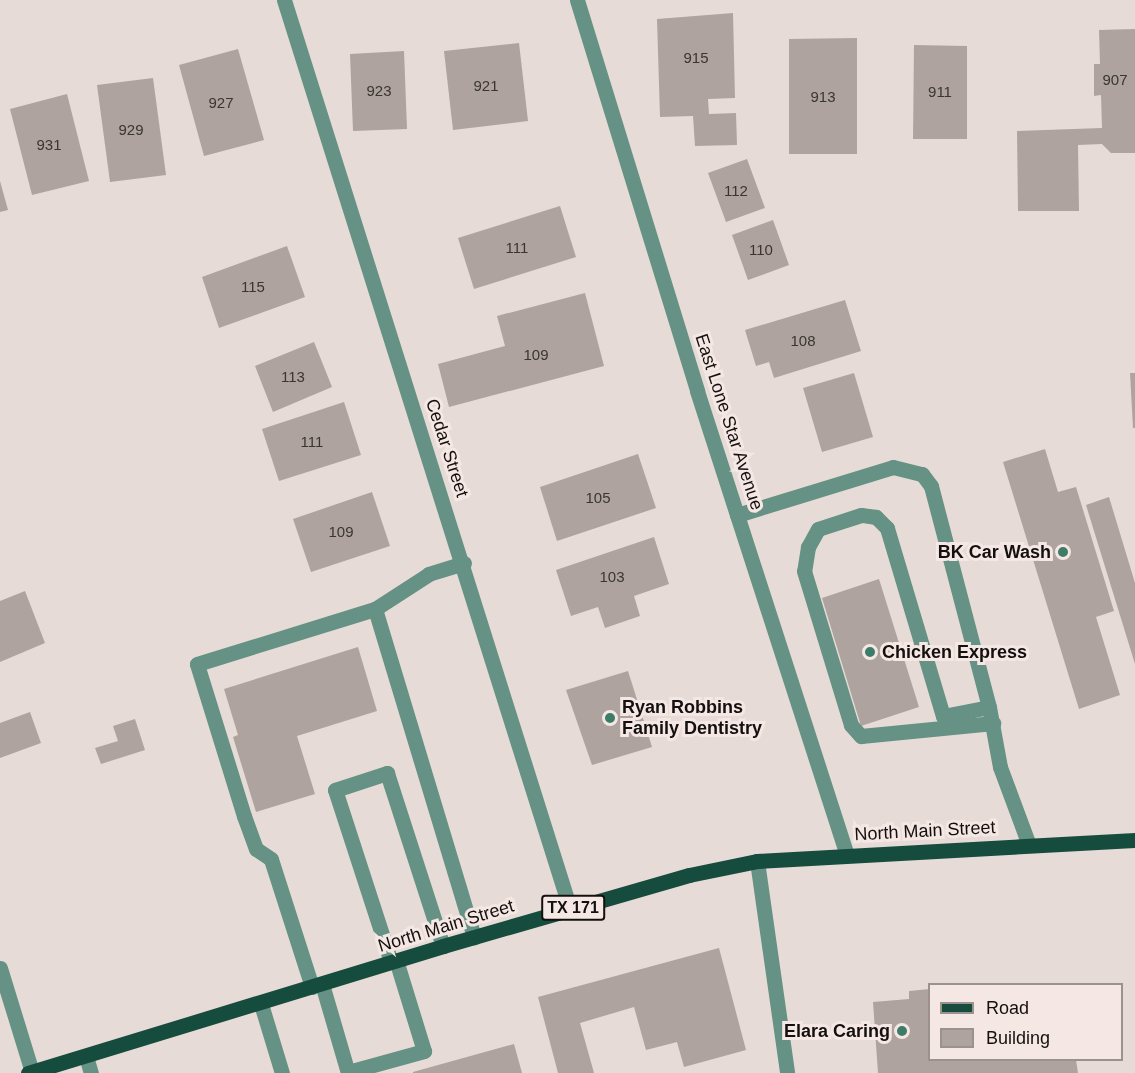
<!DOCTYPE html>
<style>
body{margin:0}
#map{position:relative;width:1135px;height:1073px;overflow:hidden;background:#e7dbd7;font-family:Helvetica,sans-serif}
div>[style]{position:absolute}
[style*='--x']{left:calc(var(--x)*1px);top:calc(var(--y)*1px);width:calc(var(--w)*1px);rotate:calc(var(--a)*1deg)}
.building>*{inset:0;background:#aea39f}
.lane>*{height:15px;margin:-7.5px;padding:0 7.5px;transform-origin:7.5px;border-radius:7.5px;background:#659284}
.street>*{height:15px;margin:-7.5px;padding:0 7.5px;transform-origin:7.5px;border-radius:7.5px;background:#659284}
.primary>*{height:15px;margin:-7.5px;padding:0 7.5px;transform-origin:7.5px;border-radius:7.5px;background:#164c3e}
.dots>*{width:16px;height:16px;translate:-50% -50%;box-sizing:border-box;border:3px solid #f5e8e4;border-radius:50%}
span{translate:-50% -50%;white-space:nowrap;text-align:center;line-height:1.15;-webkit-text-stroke:6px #f5e8e4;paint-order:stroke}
.number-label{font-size:15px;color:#3a3533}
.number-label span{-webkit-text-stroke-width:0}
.shield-label span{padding:2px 4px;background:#f5e8e4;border:2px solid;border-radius:4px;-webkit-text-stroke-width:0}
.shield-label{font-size:16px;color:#14100f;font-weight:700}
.street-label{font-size:18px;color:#14100f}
.poi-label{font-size:18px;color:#14100f;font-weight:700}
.right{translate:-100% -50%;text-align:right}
.left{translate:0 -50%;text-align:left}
.legend{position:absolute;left:928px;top:983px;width:195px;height:78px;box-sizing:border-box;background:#f5e8e4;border:2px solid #9b928f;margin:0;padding:8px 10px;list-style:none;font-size:18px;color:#14100f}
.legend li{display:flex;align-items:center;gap:12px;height:30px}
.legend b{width:30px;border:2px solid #9b928f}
</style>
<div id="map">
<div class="building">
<i style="clip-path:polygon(733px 13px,735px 98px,708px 99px,709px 114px,736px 113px,737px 145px,695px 146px,693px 116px,660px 117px,657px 19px)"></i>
<i style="clip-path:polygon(1135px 29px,1135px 153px,1111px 153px,1102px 144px,1078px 145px,1079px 211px,1018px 211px,1017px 131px,1102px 128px,1101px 95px,1094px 96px,1094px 64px,1100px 64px,1099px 30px)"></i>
<i style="clip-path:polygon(857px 38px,857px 154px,789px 154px,789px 39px)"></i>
<i style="clip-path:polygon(519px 43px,528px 121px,453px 130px,444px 51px)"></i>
<i style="clip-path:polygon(914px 45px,967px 46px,967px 139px,913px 139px)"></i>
<i style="clip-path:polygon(238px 49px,264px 140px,204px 156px,179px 65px)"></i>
<i style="clip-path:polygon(404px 51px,407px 129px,353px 131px,350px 54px)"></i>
<i style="clip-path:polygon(153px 78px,166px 175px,110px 182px,97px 85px)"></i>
<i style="clip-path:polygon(67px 94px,89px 181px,32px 195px,10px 109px)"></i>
<i style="clip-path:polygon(747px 159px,765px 208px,726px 222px,708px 173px)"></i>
<i style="clip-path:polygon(0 181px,8px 210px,0 212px)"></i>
<i style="clip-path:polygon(560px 206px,576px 257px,474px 289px,458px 238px)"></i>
<i style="clip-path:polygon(773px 220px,789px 265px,748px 280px,732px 235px)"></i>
<i style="clip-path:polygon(287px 246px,305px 297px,219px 328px,202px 277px)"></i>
<i style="clip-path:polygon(585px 293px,604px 366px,449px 407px,438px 364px,505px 346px,497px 316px)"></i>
<i style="clip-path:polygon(845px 300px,861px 351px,774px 378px,769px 362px,756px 366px,745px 330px)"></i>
<i style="clip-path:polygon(314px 342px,332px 387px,273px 412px,255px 366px)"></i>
<i style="clip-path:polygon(854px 373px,873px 437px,822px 452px,803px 388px)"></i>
<i style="clip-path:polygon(1130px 373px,1135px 373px,1135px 428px,1133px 428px)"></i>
<i style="clip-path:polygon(344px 402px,361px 455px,279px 481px,262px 429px)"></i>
<i style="clip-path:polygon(1045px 449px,1058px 492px,1076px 487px,1114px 611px,1096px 617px,1120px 695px,1079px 709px,1003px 462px)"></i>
<i style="clip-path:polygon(638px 454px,656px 508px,557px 541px,540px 487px)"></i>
<i style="clip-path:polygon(372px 492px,390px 546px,311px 572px,293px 519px)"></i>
<i style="clip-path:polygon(1109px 497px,1135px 583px,1135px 664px,1086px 505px)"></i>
<i style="clip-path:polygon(654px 537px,669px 584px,634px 596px,640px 616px,605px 628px,598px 607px,571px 616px,556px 570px)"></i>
<i style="clip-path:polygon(879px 579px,919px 707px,861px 726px,822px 598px)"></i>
<i style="clip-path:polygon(25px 591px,45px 643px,0 662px,0 601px)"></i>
<i style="clip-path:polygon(358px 647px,377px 711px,297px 736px,315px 794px,256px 812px,233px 737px,238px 735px,224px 689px)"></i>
<i style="clip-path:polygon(628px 671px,652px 747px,592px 765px,566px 690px)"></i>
<i style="clip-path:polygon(30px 712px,41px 743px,0 758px,0 723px)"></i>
<i style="clip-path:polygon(135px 719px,145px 750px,101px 764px,95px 748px,118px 741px,113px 726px)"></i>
<i style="clip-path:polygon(719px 948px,746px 1050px,684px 1067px,677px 1042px,646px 1050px,634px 1007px,580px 1023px,594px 1073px,558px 1073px,538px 997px)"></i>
<i style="clip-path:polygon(930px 989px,930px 1060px,1076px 1060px,1078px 1073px,878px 1073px,873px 1002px,909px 999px,909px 991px)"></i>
<i style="clip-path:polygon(514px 1044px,522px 1073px,413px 1073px,413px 1072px)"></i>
</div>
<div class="lane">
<i style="--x:737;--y:515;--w:163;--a:-17.1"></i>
<i style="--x:893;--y:467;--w:30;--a:14"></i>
<i style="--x:922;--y:474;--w:15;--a:53"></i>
<i style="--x:931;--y:486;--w:228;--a:75.3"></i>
<i style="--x:989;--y:707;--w:61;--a:79.6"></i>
<i style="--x:1000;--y:767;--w:83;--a:69.6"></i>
<i style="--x:464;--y:563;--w:37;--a:163"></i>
<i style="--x:429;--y:574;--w:64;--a:147.1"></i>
<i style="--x:375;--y:609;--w:343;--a:73.2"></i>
<i style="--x:989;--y:707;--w:47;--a:168.9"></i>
<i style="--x:943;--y:716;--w:196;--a:-106.6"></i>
<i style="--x:887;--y:528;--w:16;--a:-135"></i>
<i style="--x:876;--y:517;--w:15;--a:-172"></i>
<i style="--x:861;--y:515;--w:45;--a:162"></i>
<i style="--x:818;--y:529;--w:21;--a:119"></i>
<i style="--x:808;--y:547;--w:24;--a:99"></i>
<i style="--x:804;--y:571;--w:161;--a:73"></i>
<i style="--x:851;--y:725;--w:15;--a:48"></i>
<i style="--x:861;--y:736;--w:133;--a:-5.6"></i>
<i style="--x:391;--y:962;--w:181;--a:-108"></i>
<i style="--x:335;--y:790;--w:55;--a:-18.1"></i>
<i style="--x:387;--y:773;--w:182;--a:72.1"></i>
<i style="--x:322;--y:984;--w:93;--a:73.7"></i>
<i style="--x:312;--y:987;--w:134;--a:-107.8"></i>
<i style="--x:271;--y:859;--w:18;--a:-146"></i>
<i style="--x:256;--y:849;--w:35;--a:-110"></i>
<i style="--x:244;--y:816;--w:159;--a:-107.2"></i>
<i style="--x:197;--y:664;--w:186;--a:-17.2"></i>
<i style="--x:261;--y:1004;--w:72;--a:73.1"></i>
<i style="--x:86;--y:1056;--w:18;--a:74"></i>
<i style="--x:348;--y:1072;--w:79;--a:-15.4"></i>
<i style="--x:424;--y:1051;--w:95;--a:-107.1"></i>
</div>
<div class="street">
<i style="--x:284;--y:0;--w:953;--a:72.53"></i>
<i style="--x:577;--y:0;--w:409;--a:72.9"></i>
<i style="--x:697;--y:391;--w:488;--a:72.1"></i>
<i style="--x:757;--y:861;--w:214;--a:81.9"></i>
<i style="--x:0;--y:968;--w:109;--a:72.9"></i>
</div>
<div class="primary">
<i style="--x:28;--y:1073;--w:434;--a:-17"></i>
<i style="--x:443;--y:946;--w:256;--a:-16.1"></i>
<i style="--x:689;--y:875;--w:69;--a:-11.6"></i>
<i style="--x:757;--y:861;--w:379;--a:-3.2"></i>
</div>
<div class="dots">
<i style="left:1063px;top:552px;background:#3d7c69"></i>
<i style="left:870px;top:652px;background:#3d7c69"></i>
<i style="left:610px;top:718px;background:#3d7c69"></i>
<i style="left:902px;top:1031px;background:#3d7c69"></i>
</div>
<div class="number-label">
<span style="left:696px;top:58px">915</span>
<span style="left:1115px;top:80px">907</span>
<span style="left:486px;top:86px">921</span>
<span style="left:379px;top:91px">923</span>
<span style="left:940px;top:92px">911</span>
<span style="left:823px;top:97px">913</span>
<span style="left:221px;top:103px">927</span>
<span style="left:131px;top:130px">929</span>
<span style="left:49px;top:145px">931</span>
<span style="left:736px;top:191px">112</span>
<span style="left:517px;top:248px">111</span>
<span style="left:761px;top:250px">110</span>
<span style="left:253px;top:287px">115</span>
<span style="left:803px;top:341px">108</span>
<span style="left:536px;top:355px">109</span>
<span style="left:293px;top:377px">113</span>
<span style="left:312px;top:442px">111</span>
<span style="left:598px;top:498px">105</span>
<span style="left:341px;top:532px">109</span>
<span style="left:612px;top:577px">103</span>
</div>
<div class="shield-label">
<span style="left:573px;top:908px">TX 171</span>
</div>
<div class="street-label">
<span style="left:729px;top:422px;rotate:72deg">East Lone Star Avenue</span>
<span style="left:447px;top:448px;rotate:72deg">Cedar Street</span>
<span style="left:925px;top:831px;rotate:-3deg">North Main Street</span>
<span style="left:446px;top:926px;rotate:-17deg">North Main Street</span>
</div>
<div class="poi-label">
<span class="right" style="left:1051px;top:552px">BK Car Wash</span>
<span class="left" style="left:882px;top:652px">Chicken Express</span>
<span class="left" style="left:622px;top:718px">Ryan Robbins<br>Family Dentistry</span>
<span class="right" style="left:890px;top:1031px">Elara Caring</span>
</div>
<ul class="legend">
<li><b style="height:8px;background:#164c3e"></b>Road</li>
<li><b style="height:16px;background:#aea39f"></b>Building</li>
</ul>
</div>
